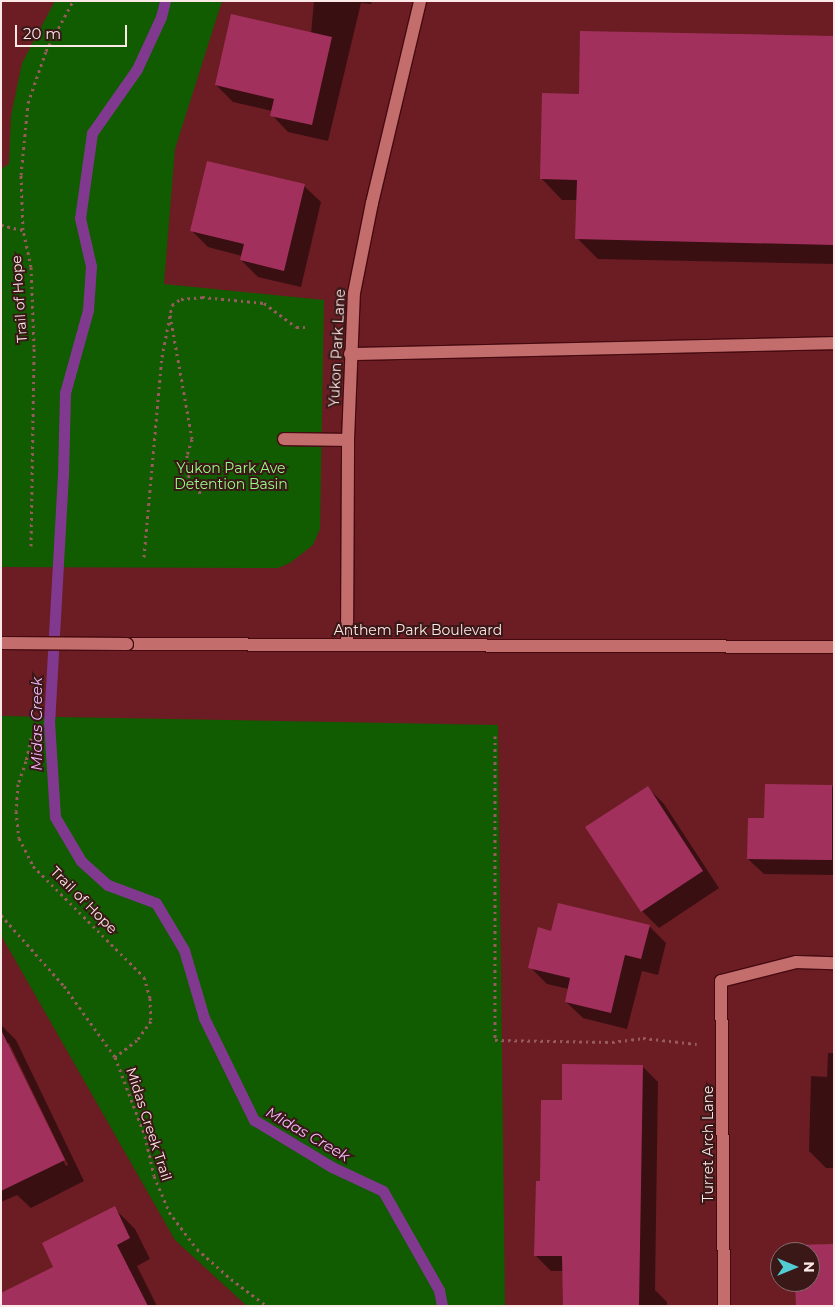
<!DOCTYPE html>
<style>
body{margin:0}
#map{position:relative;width:835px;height:1307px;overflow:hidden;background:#6b1d23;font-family:Montserrat,sans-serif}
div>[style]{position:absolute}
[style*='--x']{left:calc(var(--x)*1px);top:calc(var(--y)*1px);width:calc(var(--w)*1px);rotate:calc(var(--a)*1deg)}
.green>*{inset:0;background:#115b00}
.shadow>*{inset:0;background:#0007}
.stream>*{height:11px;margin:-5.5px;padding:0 5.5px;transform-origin:5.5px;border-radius:5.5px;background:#813990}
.building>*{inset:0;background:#a1315c}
.path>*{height:3px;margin-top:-1.5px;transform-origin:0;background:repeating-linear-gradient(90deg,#975a5e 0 2.5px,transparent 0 6.5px)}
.roads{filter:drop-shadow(1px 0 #450a10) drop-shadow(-1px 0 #450a10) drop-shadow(0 1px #450a10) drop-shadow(0 -1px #450a10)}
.lane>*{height:12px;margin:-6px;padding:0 6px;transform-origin:6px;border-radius:6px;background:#c46d6d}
.street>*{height:12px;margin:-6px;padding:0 6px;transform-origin:6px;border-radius:6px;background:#c46d6d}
.secondary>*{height:12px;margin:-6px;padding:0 6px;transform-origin:6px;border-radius:6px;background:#c46d6d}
.bridges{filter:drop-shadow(1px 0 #450a10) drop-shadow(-1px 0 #450a10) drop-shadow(0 1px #450a10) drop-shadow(0 -1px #450a10)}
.secondary-bridge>*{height:12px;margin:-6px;padding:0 6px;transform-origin:6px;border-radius:6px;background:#c46d6d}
span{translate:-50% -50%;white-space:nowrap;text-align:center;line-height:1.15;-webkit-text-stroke:4px #3a1818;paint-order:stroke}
.street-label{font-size:14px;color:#fce8e7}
.park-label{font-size:14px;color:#97fc85}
.water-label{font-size:15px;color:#f3bbfe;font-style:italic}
.frame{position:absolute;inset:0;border:2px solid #fce8e7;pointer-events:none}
.north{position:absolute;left:770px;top:1242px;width:50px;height:50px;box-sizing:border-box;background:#3a1818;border:1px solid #886b6b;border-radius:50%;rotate:90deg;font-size:14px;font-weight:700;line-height:20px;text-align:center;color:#fce8e7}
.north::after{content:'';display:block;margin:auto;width:18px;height:22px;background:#51ccd3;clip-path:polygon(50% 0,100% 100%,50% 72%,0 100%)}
.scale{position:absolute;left:15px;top:25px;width:112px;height:22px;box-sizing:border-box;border:2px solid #fce8e7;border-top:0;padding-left:6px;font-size:15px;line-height:18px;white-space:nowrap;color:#fce8e7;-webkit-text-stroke:4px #3a1818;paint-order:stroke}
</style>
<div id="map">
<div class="green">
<i style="clip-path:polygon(55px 1px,222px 1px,175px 149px,164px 284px,324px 300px,320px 529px,313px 545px,290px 563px,278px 568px,1px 567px,1px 169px,9px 164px,11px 116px,22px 63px)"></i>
<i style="clip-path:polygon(1px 716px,498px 725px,505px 1306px,247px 1306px,175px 1240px,1px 935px)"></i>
</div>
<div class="shadow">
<i style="clip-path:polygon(314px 1px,372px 1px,371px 4px,361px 3px,328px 141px,288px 132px,272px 115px,272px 111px,233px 102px,216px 85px,311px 34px)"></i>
<i style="clip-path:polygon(834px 38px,834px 264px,598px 259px,577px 238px,578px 200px,562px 200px,542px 179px,580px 95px)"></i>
<i style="clip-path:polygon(304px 186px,321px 202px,301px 287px,258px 277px,241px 260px,242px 256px,208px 247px,191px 230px)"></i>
<i style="clip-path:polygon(832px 786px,834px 788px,834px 875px,764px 874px,748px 859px,765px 820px)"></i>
<i style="clip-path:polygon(647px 787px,664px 804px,719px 888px,659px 928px,642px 911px,587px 827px)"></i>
<i style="clip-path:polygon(649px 926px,666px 943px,658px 975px,642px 971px,627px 1029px,583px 1018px,566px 1002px,569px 989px,547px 984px,530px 967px,552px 932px)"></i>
<i style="clip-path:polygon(evenodd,1px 1025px,16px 1040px,84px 1181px,31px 1208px,17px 1195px,1px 1202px,1px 1025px,6px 1043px,9px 1043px,68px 1165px,66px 1166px,6px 1043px)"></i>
<i style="clip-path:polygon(828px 1053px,834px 1053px,834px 1168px,826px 1168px,809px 1151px,811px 1076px,827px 1077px)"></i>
<i style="clip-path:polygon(642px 1066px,658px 1082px,655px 1290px,667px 1302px,667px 1306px,564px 1306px,563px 1271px,551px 1271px,535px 1255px,541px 1182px,563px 1101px)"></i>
<i style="clip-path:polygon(114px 1208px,135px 1229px,150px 1259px,137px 1266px,157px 1306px,1px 1306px,55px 1267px)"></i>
</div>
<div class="stream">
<i style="--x:165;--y:1;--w:16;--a:104"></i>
<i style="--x:161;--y:17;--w:57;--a:114.8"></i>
<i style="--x:137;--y:69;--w:78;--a:125.1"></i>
<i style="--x:92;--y:133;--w:86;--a:98"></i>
<i style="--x:80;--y:218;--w:49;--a:77.1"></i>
<i style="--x:91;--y:266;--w:44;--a:93.9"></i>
<i style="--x:88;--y:310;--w:86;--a:105.5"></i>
<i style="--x:65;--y:393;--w:81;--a:91.4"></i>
<i style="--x:63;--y:474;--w:247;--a:93.2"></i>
<i style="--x:49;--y:721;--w:96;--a:86.4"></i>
<i style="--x:55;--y:817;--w:51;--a:59.4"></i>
<i style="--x:81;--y:861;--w:36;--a:42"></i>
<i style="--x:108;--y:885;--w:51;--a:20.6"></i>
<i style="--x:156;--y:903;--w:55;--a:59.2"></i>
<i style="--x:184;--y:950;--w:71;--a:73.6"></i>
<i style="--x:204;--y:1018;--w:114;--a:63.9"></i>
<i style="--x:254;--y:1120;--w:91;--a:31.1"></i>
<i style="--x:332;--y:1167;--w:56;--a:25.2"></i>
<i style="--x:383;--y:1191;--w:114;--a:60.5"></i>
<i style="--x:439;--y:1290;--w:16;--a:79"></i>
</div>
<div class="building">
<i style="clip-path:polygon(231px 14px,332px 37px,312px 125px,270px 116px,274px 99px,215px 85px)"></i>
<i style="clip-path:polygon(580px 31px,834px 36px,834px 245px,575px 239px,577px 180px,540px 179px,542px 93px,579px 94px)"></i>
<i style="clip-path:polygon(207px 161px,305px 184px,284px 271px,240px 260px,244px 244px,190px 231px)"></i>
<i style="clip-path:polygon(765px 784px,832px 785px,832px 860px,747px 859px,748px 818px,764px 818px)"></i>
<i style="clip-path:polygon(648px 786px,703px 871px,641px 912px,585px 827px)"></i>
<i style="clip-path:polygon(558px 903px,650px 925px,641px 959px,625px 955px,611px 1013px,565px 1002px,570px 978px,528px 968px,538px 927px,551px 931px)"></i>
<i style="clip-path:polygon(1px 1030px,65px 1160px,1px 1191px)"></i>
<i style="clip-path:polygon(562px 1064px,643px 1065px,639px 1306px,563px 1306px,562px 1256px,534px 1256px,536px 1181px,540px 1181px,541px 1100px,562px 1100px)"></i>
<i style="clip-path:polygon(115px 1206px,130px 1238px,117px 1245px,148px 1306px,1px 1306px,1px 1293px,53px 1267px,42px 1243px)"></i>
<i style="clip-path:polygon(834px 1244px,834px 1306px,796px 1306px,795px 1282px,810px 1282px,810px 1252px,795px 1252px,795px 1245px)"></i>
</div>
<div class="path">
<i style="--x:1;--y:225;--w:23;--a:13"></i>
<i style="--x:170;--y:315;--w:126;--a:79.9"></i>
<i style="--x:192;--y:439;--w:17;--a:107"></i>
<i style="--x:187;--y:455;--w:20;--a:87"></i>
<i style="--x:188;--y:475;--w:23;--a:56"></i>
<i style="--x:31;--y:546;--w:199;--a:-89.1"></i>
<i style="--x:34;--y:347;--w:80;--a:-92.1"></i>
<i style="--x:31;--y:267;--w:38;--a:-102"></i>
<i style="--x:23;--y:230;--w:55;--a:-92.1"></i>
<i style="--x:21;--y:175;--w:72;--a:-84.4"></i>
<i style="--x:28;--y:103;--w:55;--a:-70.9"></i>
<i style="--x:46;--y:51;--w:57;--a:-61.6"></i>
<i style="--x:144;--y:557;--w:201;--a:-84.9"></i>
<i style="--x:162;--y:357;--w:53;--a:-79.1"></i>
<i style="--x:172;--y:305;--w:11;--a:-34"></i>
<i style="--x:181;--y:299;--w:21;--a:-5"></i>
<i style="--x:202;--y:297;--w:62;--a:5.5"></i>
<i style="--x:264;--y:303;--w:40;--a:37"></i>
<i style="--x:296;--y:327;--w:11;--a:0"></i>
<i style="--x:495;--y:736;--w:304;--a:90"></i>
<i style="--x:495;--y:1040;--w:117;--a:1"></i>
<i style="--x:612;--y:1042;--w:31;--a:-7"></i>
<i style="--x:643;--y:1038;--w:54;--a:6.3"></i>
<i style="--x:31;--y:738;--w:24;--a:102"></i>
<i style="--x:26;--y:761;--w:24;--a:109"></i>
<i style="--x:18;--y:784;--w:27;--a:94"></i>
<i style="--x:16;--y:811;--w:27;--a:84"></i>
<i style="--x:19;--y:838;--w:31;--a:63"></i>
<i style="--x:33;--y:866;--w:157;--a:45"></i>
<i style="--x:144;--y:977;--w:22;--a:74"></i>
<i style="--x:150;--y:998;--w:23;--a:88"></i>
<i style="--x:151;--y:1021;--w:24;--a:126"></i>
<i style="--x:137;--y:1040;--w:28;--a:142"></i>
<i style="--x:1;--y:915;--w:95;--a:48.4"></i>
<i style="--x:64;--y:986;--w:87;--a:54.3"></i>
<i style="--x:115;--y:1057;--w:85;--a:69.2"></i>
<i style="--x:145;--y:1136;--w:41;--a:77.3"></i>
<i style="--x:154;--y:1176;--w:39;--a:67"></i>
<i style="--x:169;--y:1212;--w:46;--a:52.9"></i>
<i style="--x:197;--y:1249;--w:45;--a:41.4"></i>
<i style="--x:231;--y:1279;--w:45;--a:36.9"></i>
</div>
<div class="roads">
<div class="lane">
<i style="--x:350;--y:354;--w:484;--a:-1.3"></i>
<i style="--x:284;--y:439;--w:64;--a:0.9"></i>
</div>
<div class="street">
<i style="--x:347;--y:644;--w:204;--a:-89.7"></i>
<i style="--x:348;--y:440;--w:147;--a:-87.7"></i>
<i style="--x:354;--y:293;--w:92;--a:-78.7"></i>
<i style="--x:372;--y:203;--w:208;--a:-76.6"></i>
<i style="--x:724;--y:1306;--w:325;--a:-90.5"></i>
<i style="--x:721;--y:981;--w:77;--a:-14.2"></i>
<i style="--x:796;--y:962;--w:38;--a:2"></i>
</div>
<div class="secondary">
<i style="--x:127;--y:644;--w:707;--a:0.24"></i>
</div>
</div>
<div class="bridges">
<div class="secondary-bridge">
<i style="--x:1;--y:643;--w:126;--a:0.5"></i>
</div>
</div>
<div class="street-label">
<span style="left:19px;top:299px;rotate:-94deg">Trail of Hope</span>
<span style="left:337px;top:348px;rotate:-87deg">Yukon Park Lane</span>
<span style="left:418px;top:630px">Anthem Park Boulevard</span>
<span style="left:84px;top:900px;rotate:45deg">Trail of Hope</span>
<span style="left:149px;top:1124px;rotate:72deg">Midas Creek Trail</span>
<span style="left:708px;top:1144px;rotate:-90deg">Turret Arch Lane</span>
</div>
<div class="park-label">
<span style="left:231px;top:476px">Yukon Park Ave<br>Detention Basin</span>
</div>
<div class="water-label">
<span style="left:37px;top:724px;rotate:-90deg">Midas Creek</span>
<span style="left:308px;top:1134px;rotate:30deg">Midas Creek</span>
</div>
<div class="frame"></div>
<div class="north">N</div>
<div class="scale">20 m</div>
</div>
